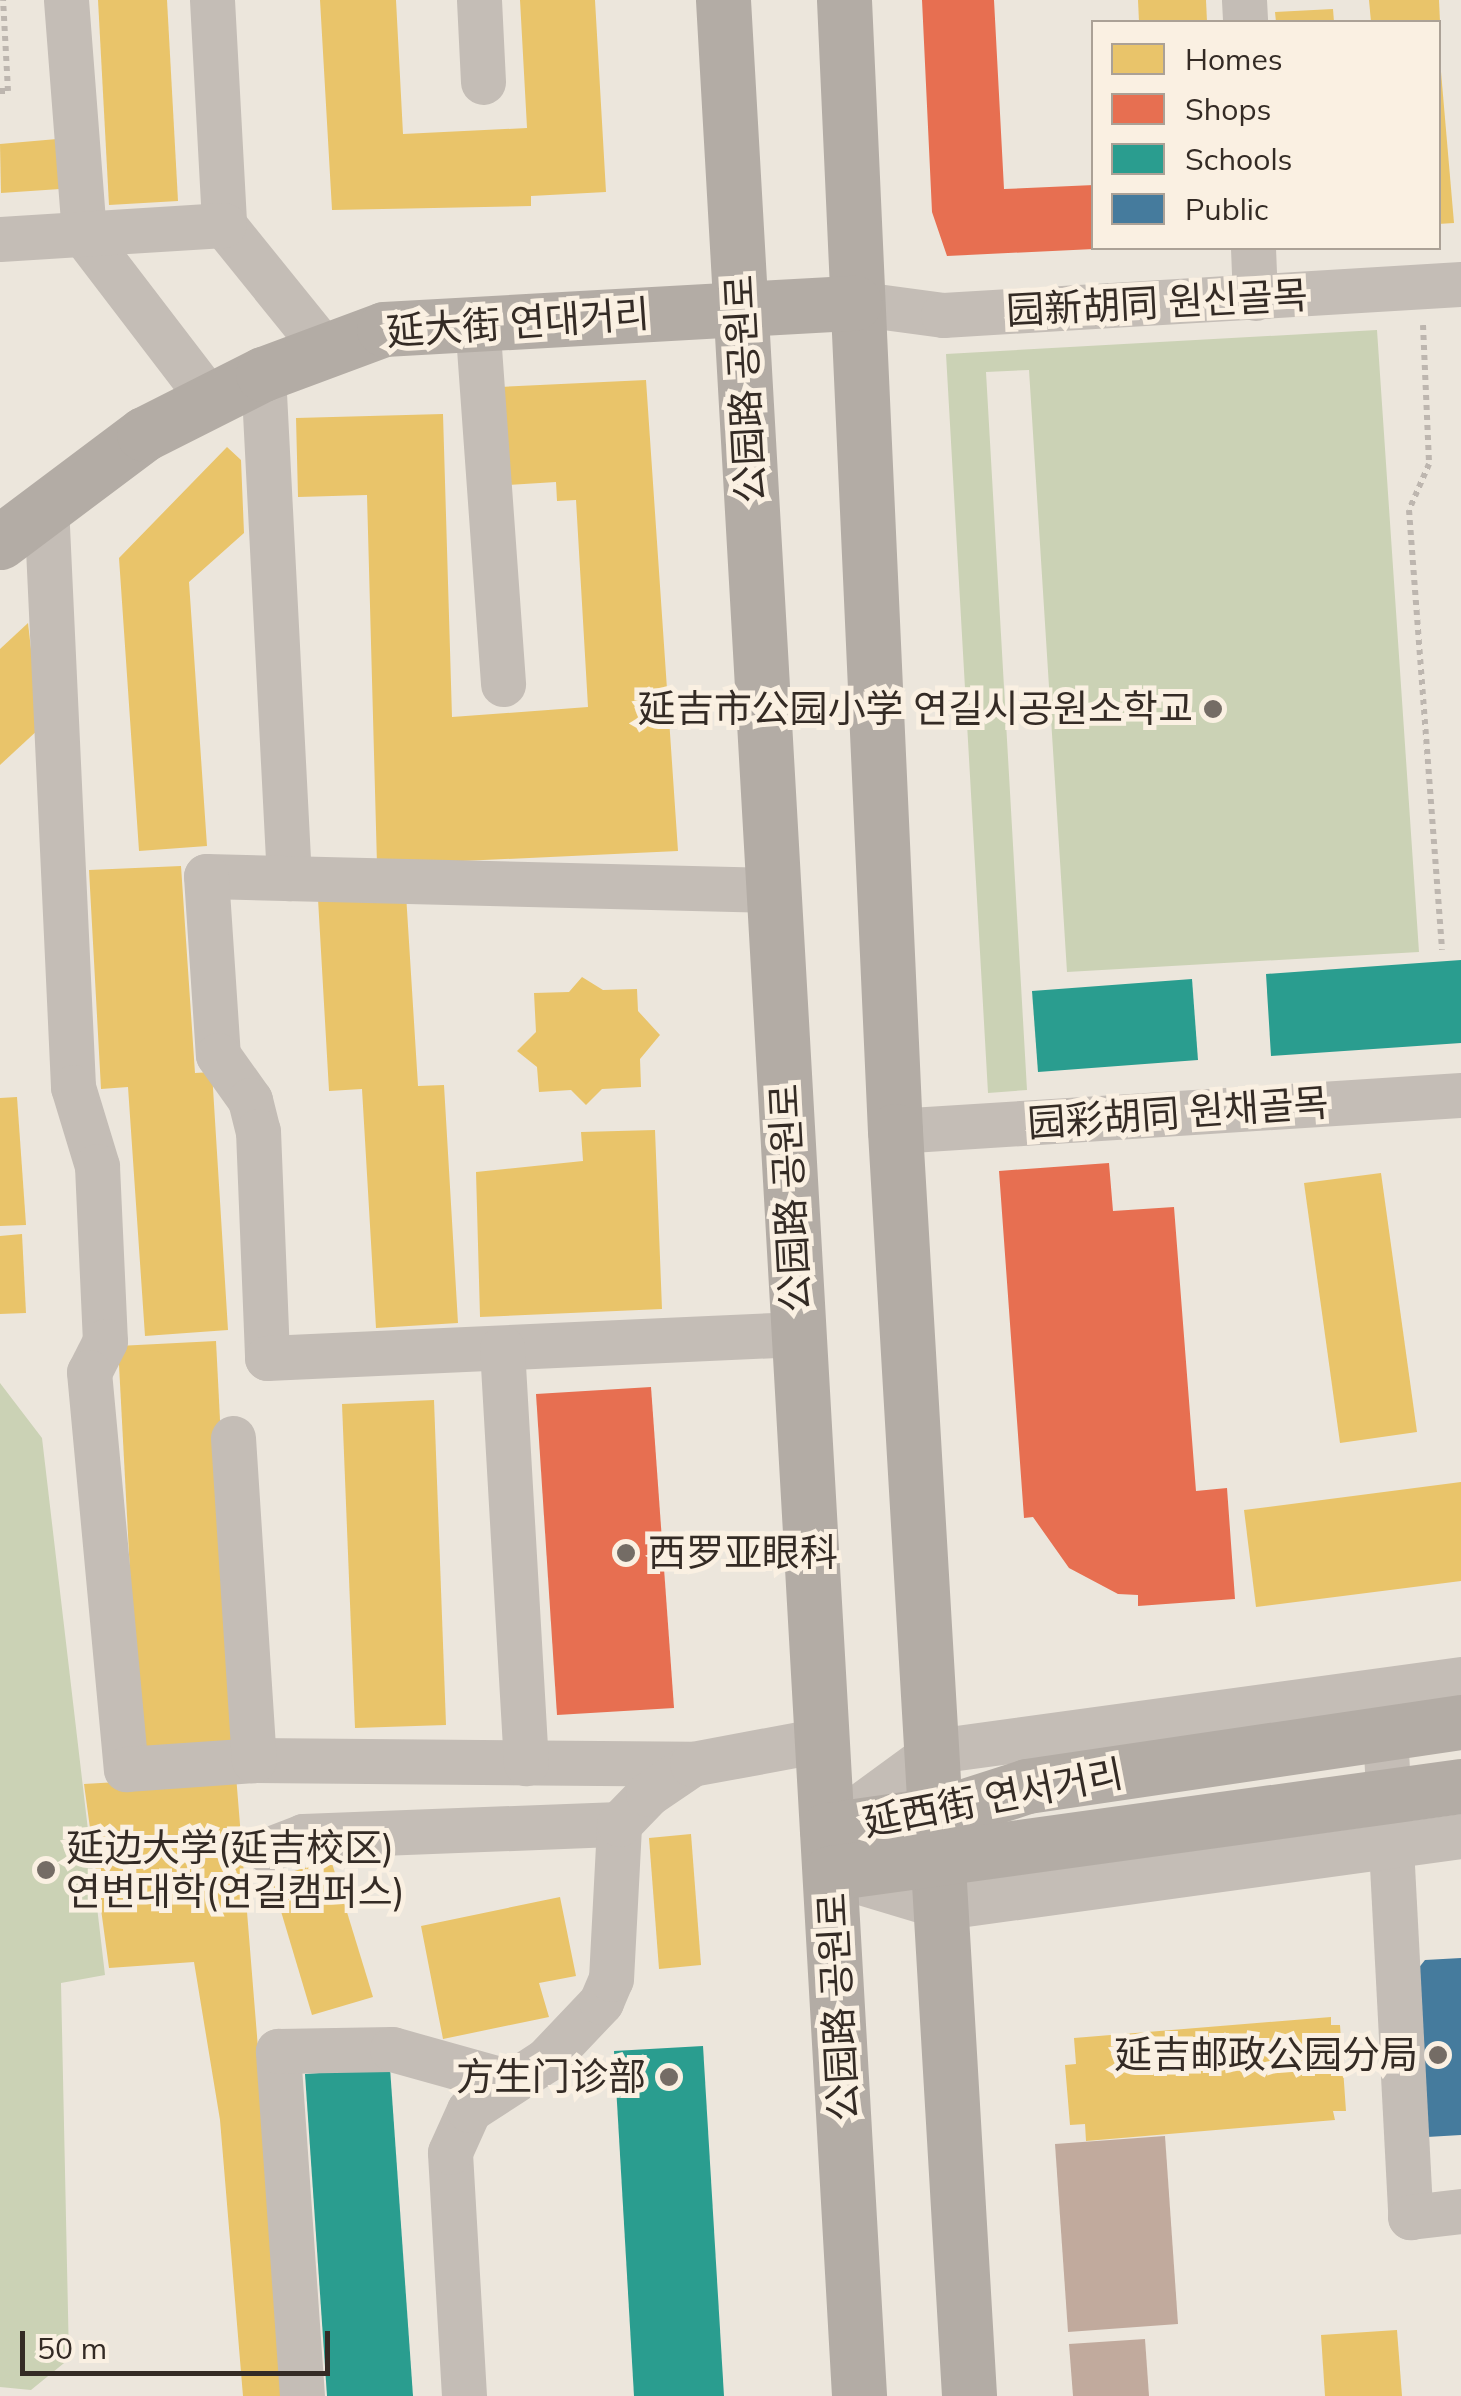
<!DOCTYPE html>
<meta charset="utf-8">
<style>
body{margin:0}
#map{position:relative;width:1461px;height:2396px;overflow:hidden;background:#ece6dc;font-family:Mulish,"Noto Sans SC","Noto Sans KR",sans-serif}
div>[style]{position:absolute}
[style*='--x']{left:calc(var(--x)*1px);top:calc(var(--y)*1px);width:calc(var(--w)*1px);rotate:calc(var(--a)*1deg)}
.green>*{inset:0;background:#cbd2b5}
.homes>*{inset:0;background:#e9c46a}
.shops>*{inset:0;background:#e76f51}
.schools>*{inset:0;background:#2a9d8f}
.public>*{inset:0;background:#457b9d}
.building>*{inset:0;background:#c1aa9d}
.path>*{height:6px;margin-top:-3px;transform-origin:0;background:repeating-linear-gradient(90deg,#bdb6af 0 5px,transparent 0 10px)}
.minor>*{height:45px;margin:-22.5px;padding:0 22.5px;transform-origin:22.5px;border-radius:22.5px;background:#c4bdb6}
.major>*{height:55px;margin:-27.5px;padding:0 27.5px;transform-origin:27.5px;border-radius:27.5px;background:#b3aca5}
.dots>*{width:28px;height:28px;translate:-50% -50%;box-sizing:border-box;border:5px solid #faf0e2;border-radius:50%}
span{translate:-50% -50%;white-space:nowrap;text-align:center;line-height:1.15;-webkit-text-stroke:10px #faf0e2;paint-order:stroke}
.street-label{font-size:38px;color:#342b25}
.poi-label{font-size:38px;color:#342b25}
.right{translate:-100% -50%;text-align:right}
.left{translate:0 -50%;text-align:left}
.legend{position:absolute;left:1091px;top:20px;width:350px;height:230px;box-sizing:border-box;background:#faf0e2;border:2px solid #aba196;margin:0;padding:12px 18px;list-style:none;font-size:30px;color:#342b25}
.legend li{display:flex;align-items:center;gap:20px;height:50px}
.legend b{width:50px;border:2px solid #aba196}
.scale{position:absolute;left:20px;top:2331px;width:310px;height:45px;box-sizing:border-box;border:5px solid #342b25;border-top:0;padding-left:12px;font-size:30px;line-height:35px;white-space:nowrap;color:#342b25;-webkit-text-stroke:8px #faf0e2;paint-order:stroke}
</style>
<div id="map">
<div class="green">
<i style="clip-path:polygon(1377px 330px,1419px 952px,1067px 972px,1029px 370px,986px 372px,1027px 1090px,988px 1093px,946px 354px)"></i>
<i style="clip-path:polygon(0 1383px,42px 1438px,105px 1975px,61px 1983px,69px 2359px,31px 2390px,0 2387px)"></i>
</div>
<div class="homes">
<i style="clip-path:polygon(98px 0,167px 0,178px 201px,109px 205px)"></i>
<i style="clip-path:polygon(320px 0,396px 0,403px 134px,527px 128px,520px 0,595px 0,606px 192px,531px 196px,531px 206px,332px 210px)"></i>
<i style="clip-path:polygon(1138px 0,1206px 0,1207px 22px,1139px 22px)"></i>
<i style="clip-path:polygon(1369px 0,1439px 0,1440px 22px,1371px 22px)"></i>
<i style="clip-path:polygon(1333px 9px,1334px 22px,1276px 22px,1275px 12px)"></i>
<i style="clip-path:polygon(1438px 37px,1454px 223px,1438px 224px)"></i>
<i style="clip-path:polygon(57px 139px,60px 189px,1px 193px,0 144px)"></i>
<i style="clip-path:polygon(646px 380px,678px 851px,377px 865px,367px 495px,298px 497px,296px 418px,443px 414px,452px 717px,588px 707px,576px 500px,557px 501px,556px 482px,507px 485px,500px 387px)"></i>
<i style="clip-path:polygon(227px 447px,241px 460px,244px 533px,189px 582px,207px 846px,139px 851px,119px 558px)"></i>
<i style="clip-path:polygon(28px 623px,40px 728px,0 765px,0 649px)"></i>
<i style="clip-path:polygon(181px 866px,195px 1073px,212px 1072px,228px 1330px,145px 1336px,128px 1087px,101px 1089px,89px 870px)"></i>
<i style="clip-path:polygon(406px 894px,418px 1086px,444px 1085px,458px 1323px,376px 1328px,362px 1089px,329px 1091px,318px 899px)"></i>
<i style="clip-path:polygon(582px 977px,603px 990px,637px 989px,638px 1011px,660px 1035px,640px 1059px,641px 1087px,602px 1089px,586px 1105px,571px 1090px,539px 1092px,537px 1067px,517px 1051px,536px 1032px,534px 993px,569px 992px)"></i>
<i style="clip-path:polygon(17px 1097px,26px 1225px,0 1226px,0 1098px)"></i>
<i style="clip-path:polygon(655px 1130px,662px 1309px,480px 1317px,476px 1172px,583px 1161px,581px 1132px)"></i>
<i style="clip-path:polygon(1381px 1173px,1417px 1432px,1340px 1443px,1304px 1183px)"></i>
<i style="clip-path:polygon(22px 1234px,26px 1313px,0 1314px,0 1236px)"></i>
<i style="clip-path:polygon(216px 1341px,237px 1756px,140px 1761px,118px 1346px)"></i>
<i style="clip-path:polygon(434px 1400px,446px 1725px,355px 1728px,342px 1404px)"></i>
<i style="clip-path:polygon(1461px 1482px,1461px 1581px,1256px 1607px,1244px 1510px)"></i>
<i style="clip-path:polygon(236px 1775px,286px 2396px,243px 2396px,220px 2120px,194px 1962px,109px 1968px,84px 1784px)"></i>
<i style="clip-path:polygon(691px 1834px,701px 1965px,659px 1969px,649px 1838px)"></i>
<i style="clip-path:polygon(331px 1860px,373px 1997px,312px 2015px,271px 1878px)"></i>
<i style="clip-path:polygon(560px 1897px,576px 1976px,539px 1983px,549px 2017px,443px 2039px,421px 1926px)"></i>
<i style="clip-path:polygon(1331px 2017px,1331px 2025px,1340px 2025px,1346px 2111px,1333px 2111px,1335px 2120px,1086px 2141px,1085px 2124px,1070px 2125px,1065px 2065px,1076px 2064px,1074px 2038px)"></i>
<i style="clip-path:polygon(1397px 2330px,1402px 2396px,1325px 2396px,1321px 2335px)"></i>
</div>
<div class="shops">
<i style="clip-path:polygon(922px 0,994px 0,1004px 189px,1094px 185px,1094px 249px,947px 256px,932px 212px)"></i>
<i style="clip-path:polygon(1109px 1163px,1113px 1211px,1174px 1207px,1196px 1491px,1227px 1488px,1235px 1599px,1138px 1606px,1138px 1595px,1118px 1594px,1069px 1568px,1033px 1517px,1024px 1518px,999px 1171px)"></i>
<i style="clip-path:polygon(651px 1387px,674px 1708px,557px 1715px,536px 1394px)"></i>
</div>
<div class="schools">
<i style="clip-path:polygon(1461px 960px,1461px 1043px,1271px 1056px,1266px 974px)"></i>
<i style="clip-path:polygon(1192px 979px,1198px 1060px,1038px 1072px,1032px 991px)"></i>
<i style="clip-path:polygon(703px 2046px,724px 2396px,634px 2396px,614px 2051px)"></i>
<i style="clip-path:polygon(390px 2068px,413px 2396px,327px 2396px,305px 2074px)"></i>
</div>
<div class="public">
<i style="clip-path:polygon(1461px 1958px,1461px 2135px,1427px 2137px,1410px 1979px,1425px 1960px)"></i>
</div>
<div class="building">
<i style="clip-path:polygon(1165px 2136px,1178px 2324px,1068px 2332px,1055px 2144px)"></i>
<i style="clip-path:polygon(1145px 2339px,1149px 2396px,1073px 2396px,1069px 2344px)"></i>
</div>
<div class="path">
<i style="--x:0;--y:91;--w:8;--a:0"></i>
<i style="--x:8;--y:91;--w:91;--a:-93.1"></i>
<i style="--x:1423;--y:325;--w:139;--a:87.5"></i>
<i style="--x:1429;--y:464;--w:50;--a:113.5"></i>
<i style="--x:1409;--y:510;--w:441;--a:85.7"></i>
</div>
<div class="minor">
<i style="--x:66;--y:0;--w:236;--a:85.6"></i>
<i style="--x:84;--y:235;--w:208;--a:52.6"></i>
<i style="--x:212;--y:0;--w:225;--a:86.9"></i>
<i style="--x:224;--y:225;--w:159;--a:51.1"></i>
<i style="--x:479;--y:0;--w:82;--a:87.2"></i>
<i style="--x:1244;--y:0;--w:22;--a:87"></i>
<i style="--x:0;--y:239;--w:224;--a:-3.6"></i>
<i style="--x:1253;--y:248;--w:50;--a:87.7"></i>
<i style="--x:854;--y:303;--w:90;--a:7.7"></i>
<i style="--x:943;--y:315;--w:519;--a:-3.42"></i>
<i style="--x:477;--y:320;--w:365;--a:85.9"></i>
<i style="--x:263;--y:374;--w:505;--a:87.05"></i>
<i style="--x:46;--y:505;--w:583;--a:87.34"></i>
<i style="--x:73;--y:1087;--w:83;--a:73.1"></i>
<i style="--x:97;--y:1166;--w:175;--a:87.4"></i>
<i style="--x:105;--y:1341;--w:35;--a:117"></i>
<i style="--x:89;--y:1372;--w:399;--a:84.7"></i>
<i style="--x:126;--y:1769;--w:128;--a:-4"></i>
<i style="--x:254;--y:1760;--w:438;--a:0.5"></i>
<i style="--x:773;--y:890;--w:567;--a:-178.59"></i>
<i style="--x:206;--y:876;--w:179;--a:86.2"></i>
<i style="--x:218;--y:1055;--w:55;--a:54.6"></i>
<i style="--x:250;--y:1100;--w:32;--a:76"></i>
<i style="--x:258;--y:1131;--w:227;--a:87.7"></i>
<i style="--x:267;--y:1358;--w:532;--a:-2.59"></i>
<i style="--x:895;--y:1131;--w:567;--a:-3.64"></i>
<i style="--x:502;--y:1348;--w:416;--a:86.7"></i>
<i style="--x:233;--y:1438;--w:323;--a:86.3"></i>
<i style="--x:1385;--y:1732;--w:486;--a:87"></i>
<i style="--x:1410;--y:2217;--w:51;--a:-6.7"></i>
<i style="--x:827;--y:1830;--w:134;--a:-36.2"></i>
<i style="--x:935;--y:1751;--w:531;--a:-7.79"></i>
<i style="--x:267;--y:1850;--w:39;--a:-21"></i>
<i style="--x:303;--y:1836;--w:316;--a:-2.2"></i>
<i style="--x:837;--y:1875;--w:112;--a:16.7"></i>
<i style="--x:944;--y:1907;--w:522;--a:-7.82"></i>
<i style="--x:302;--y:2396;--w:346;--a:-94"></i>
<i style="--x:278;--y:2051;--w:114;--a:-1"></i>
<i style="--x:392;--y:2049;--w:123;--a:15.6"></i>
<i style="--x:464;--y:2396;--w:244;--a:-93.3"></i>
<i style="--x:450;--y:2152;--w:46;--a:-65.7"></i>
<i style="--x:469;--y:2110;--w:92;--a:-33"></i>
<i style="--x:546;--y:2060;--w:80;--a:-46.5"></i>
<i style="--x:601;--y:2002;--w:25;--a:-67"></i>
<i style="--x:611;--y:1979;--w:155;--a:-87"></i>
<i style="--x:619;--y:1824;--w:42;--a:-46"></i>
<i style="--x:648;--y:1794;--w:53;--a:-34.3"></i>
<i style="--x:692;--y:1764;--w:132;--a:-10.5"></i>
</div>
<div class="major">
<i style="--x:723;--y:0;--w:2400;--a:86.75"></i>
<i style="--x:844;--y:0;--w:1132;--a:87.42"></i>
<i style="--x:895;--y:1131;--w:1267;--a:86.65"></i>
<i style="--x:0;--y:542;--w:180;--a:-36.9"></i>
<i style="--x:144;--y:434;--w:133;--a:-26.8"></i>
<i style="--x:263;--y:374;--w:129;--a:-20.4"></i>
<i style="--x:384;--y:329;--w:471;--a:-3.2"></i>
<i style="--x:827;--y:1830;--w:114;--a:-8.1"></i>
<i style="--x:940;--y:1814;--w:91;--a:-17.8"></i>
<i style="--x:1027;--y:1786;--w:439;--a:-8.4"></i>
<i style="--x:830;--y:1873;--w:637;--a:-7.85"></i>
</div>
<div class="dots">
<i style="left:1213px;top:709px;background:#746c65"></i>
<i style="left:626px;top:1553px;background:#746c65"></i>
<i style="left:46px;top:1870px;background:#746c65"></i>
<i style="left:1438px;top:2055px;background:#746c65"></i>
<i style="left:669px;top:2077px;background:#746c65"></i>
</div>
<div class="street-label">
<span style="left:1157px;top:303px;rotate:-3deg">园新胡同 원신골목</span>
<span style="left:518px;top:323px;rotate:-4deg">延大街 연대거리</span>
<span style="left:745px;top:389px;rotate:-93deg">公园路 공원로</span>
<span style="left:1178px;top:1113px;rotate:-4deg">园彩胡同 원채골목</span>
<span style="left:790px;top:1198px;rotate:-93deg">公园路 공원로</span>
<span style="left:993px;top:1798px;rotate:-11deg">延西街 연서거리</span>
<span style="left:838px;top:2007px;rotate:-93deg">公园路 공원로</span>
</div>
<div class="poi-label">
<span class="right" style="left:1193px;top:709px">延吉市公园小学 연길시공원소학교</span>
<span class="left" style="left:648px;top:1553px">西罗亚眼科</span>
<span class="left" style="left:66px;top:1870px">延边大学(延吉校区)<br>연변대학(연길캠퍼스)</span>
<span class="right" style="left:1418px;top:2055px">延吉邮政公园分局</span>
<span class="right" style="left:646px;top:2077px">方生门诊部</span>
</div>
<ul class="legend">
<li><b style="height:28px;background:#e9c46a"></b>Homes</li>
<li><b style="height:28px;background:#e76f51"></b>Shops</li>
<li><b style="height:28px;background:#2a9d8f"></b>Schools</li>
<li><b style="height:28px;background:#457b9d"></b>Public</li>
</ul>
<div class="scale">50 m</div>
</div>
